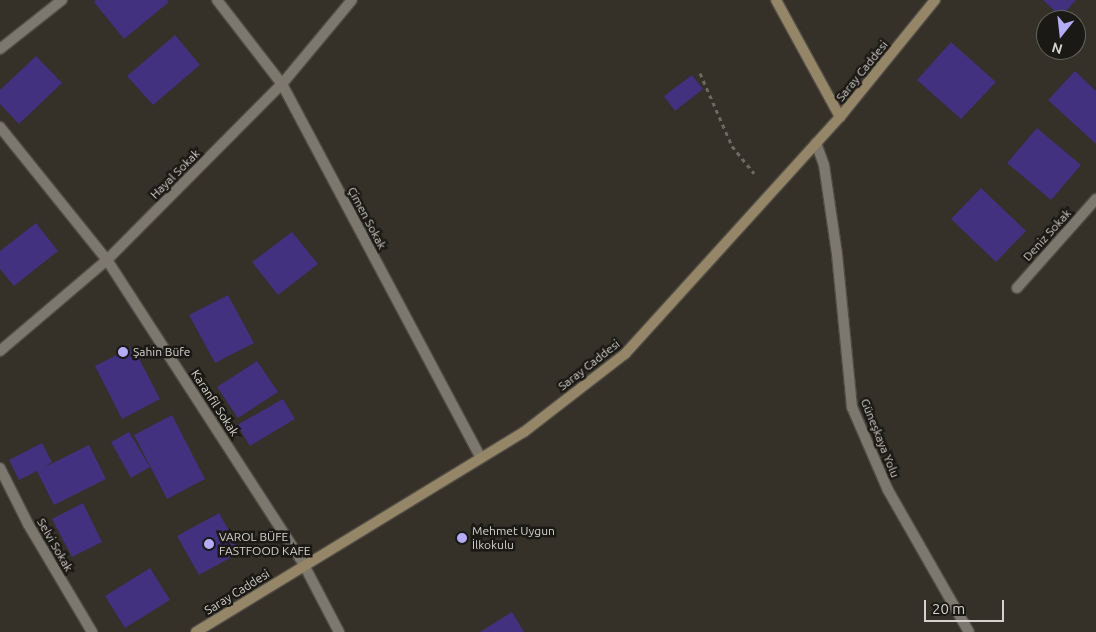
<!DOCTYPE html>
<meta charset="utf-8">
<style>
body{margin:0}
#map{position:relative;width:1096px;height:632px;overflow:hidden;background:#353028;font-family:Ubuntu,sans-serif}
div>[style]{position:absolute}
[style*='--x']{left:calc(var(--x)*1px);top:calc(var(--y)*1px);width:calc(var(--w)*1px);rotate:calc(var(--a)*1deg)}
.building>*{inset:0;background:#41317f}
.path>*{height:3px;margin-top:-1.5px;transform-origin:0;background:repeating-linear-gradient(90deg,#6e6a63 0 4px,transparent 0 8px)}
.roads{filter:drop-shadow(1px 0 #504c45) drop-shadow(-1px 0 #504c45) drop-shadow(0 1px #504c45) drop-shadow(0 -1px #504c45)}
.street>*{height:10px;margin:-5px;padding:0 5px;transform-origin:5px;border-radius:5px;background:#7d786e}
.secondary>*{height:10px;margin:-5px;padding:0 5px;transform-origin:5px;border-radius:5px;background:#948666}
.dots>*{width:14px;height:14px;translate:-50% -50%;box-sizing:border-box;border:2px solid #1b1915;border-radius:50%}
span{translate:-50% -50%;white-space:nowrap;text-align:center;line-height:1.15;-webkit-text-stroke:5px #1b1915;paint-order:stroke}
.street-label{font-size:12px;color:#d5d2cc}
.poi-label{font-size:12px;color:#d5d2cc}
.left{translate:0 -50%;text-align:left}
.north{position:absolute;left:1036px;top:10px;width:50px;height:50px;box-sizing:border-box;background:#1b1915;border:1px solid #65635e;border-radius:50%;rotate:196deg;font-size:14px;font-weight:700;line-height:20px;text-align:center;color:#d5d2cc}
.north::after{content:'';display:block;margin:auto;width:18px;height:22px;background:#b4acf9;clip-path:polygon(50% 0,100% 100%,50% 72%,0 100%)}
.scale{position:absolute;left:924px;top:600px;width:80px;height:22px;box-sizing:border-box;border:2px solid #d5d2cc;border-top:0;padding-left:6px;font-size:15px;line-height:18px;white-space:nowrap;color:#d5d2cc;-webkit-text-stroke:4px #1b1915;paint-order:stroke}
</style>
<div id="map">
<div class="building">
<i style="clip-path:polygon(96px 0,167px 0,169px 2px,124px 39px,94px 2px)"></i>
<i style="clip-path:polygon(1043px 0,1076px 0,1061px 17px)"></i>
<i style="clip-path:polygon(175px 35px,200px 65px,153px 105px,127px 76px)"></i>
<i style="clip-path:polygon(951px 42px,996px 82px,961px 119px,917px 80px)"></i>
<i style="clip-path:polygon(36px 56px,62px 83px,19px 124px,0 104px,0 90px)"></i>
<i style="clip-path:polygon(1075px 71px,1096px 91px,1096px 144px,1048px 100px)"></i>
<i style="clip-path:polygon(692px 75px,703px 89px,675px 111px,664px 96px)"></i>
<i style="clip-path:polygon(1037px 128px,1081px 165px,1051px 200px,1007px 163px)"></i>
<i style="clip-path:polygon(981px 188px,1026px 231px,996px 262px,951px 219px)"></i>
<i style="clip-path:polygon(36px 223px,58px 251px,14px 286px,0 269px,0 251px)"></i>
<i style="clip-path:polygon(292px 232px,318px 264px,278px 295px,252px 262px)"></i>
<i style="clip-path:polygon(228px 295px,254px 343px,215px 363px,189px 315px)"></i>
<i style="clip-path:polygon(133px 347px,160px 399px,122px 419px,95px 366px)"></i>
<i style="clip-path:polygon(257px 361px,278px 392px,238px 418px,217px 387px)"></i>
<i style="clip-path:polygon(283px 399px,295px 419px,250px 446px,237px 425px)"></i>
<i style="clip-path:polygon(172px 415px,205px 479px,167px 499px,134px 435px)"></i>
<i style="clip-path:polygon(129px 432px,150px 467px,131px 478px,111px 442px)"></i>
<i style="clip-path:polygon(42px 443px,52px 462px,45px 467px,89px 445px,106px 479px,54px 505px,37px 471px,19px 480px,9px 460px)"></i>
<i style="clip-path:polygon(83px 503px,102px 542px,72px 557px,52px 519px)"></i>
<i style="clip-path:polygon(219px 513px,241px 552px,199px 575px,177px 536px)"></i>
<i style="clip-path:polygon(150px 568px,170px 600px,125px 628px,105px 596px)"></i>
<i style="clip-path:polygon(512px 612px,524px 632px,480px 632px)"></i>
</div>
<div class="path">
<i style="--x:700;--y:73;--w:80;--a:66.3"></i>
<i style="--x:732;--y:146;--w:35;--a:51"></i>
</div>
<div class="roads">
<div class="street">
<i style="--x:217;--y:0;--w:106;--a:52.3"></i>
<i style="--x:282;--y:84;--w:422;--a:62"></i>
<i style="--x:0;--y:49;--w:79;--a:-38.3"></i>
<i style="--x:0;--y:127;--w:171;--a:51.2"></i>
<i style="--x:107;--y:260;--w:363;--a:57.1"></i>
<i style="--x:304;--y:565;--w:76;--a:62.4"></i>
<i style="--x:816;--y:143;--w:23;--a:70"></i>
<i style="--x:824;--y:165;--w:90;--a:81.7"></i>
<i style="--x:837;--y:254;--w:154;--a:84.4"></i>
<i style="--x:852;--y:407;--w:90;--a:66.6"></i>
<i style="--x:888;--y:490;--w:163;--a:60.3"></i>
<i style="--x:1017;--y:288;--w:119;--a:-48.4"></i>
<i style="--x:0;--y:351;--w:140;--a:-40.4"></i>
<i style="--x:107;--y:260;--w:248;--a:-45.2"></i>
<i style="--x:282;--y:84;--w:109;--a:-50.2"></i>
<i style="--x:0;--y:468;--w:63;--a:63.4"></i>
<i style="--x:28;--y:524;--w:126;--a:59.3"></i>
</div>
<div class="secondary">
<i style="--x:776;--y:0;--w:133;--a:61.3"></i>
<i style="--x:196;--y:632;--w:384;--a:-31.4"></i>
<i style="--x:524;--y:432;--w:128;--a:-37.7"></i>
<i style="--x:625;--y:354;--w:320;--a:-47.8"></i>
<i style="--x:840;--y:117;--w:151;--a:-50.9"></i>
</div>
</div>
<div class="dots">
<i style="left:123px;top:352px;background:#b4acf9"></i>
<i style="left:462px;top:538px;background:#b4acf9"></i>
<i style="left:209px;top:544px;background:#b4acf9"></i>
</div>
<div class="street-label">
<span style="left:862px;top:71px;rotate:-51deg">Saray Caddesi</span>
<span style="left:175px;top:174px;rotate:-45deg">Hayal Sokak</span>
<span style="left:367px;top:218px;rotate:62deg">Çimen Sokak</span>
<span style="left:1047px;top:235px;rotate:-48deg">Deniz Sokak</span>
<span style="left:589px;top:365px;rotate:-38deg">Saray Caddesi</span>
<span style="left:215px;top:403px;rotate:57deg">Karanfil Sokak</span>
<span style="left:880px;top:438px;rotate:68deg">Güneşkaya Yolu</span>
<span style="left:55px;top:545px;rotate:60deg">Selvi Sokak</span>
<span style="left:237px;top:592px;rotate:-32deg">Saray Caddesi</span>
</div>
<div class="poi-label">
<span class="left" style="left:133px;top:352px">Şahin Büfe</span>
<span class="left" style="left:472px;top:538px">Mehmet Uygun<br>İlkokulu</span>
<span class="left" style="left:219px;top:544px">VAROL BÜFE<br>FASTFOOD KAFE</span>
</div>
<div class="north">N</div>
<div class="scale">20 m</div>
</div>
